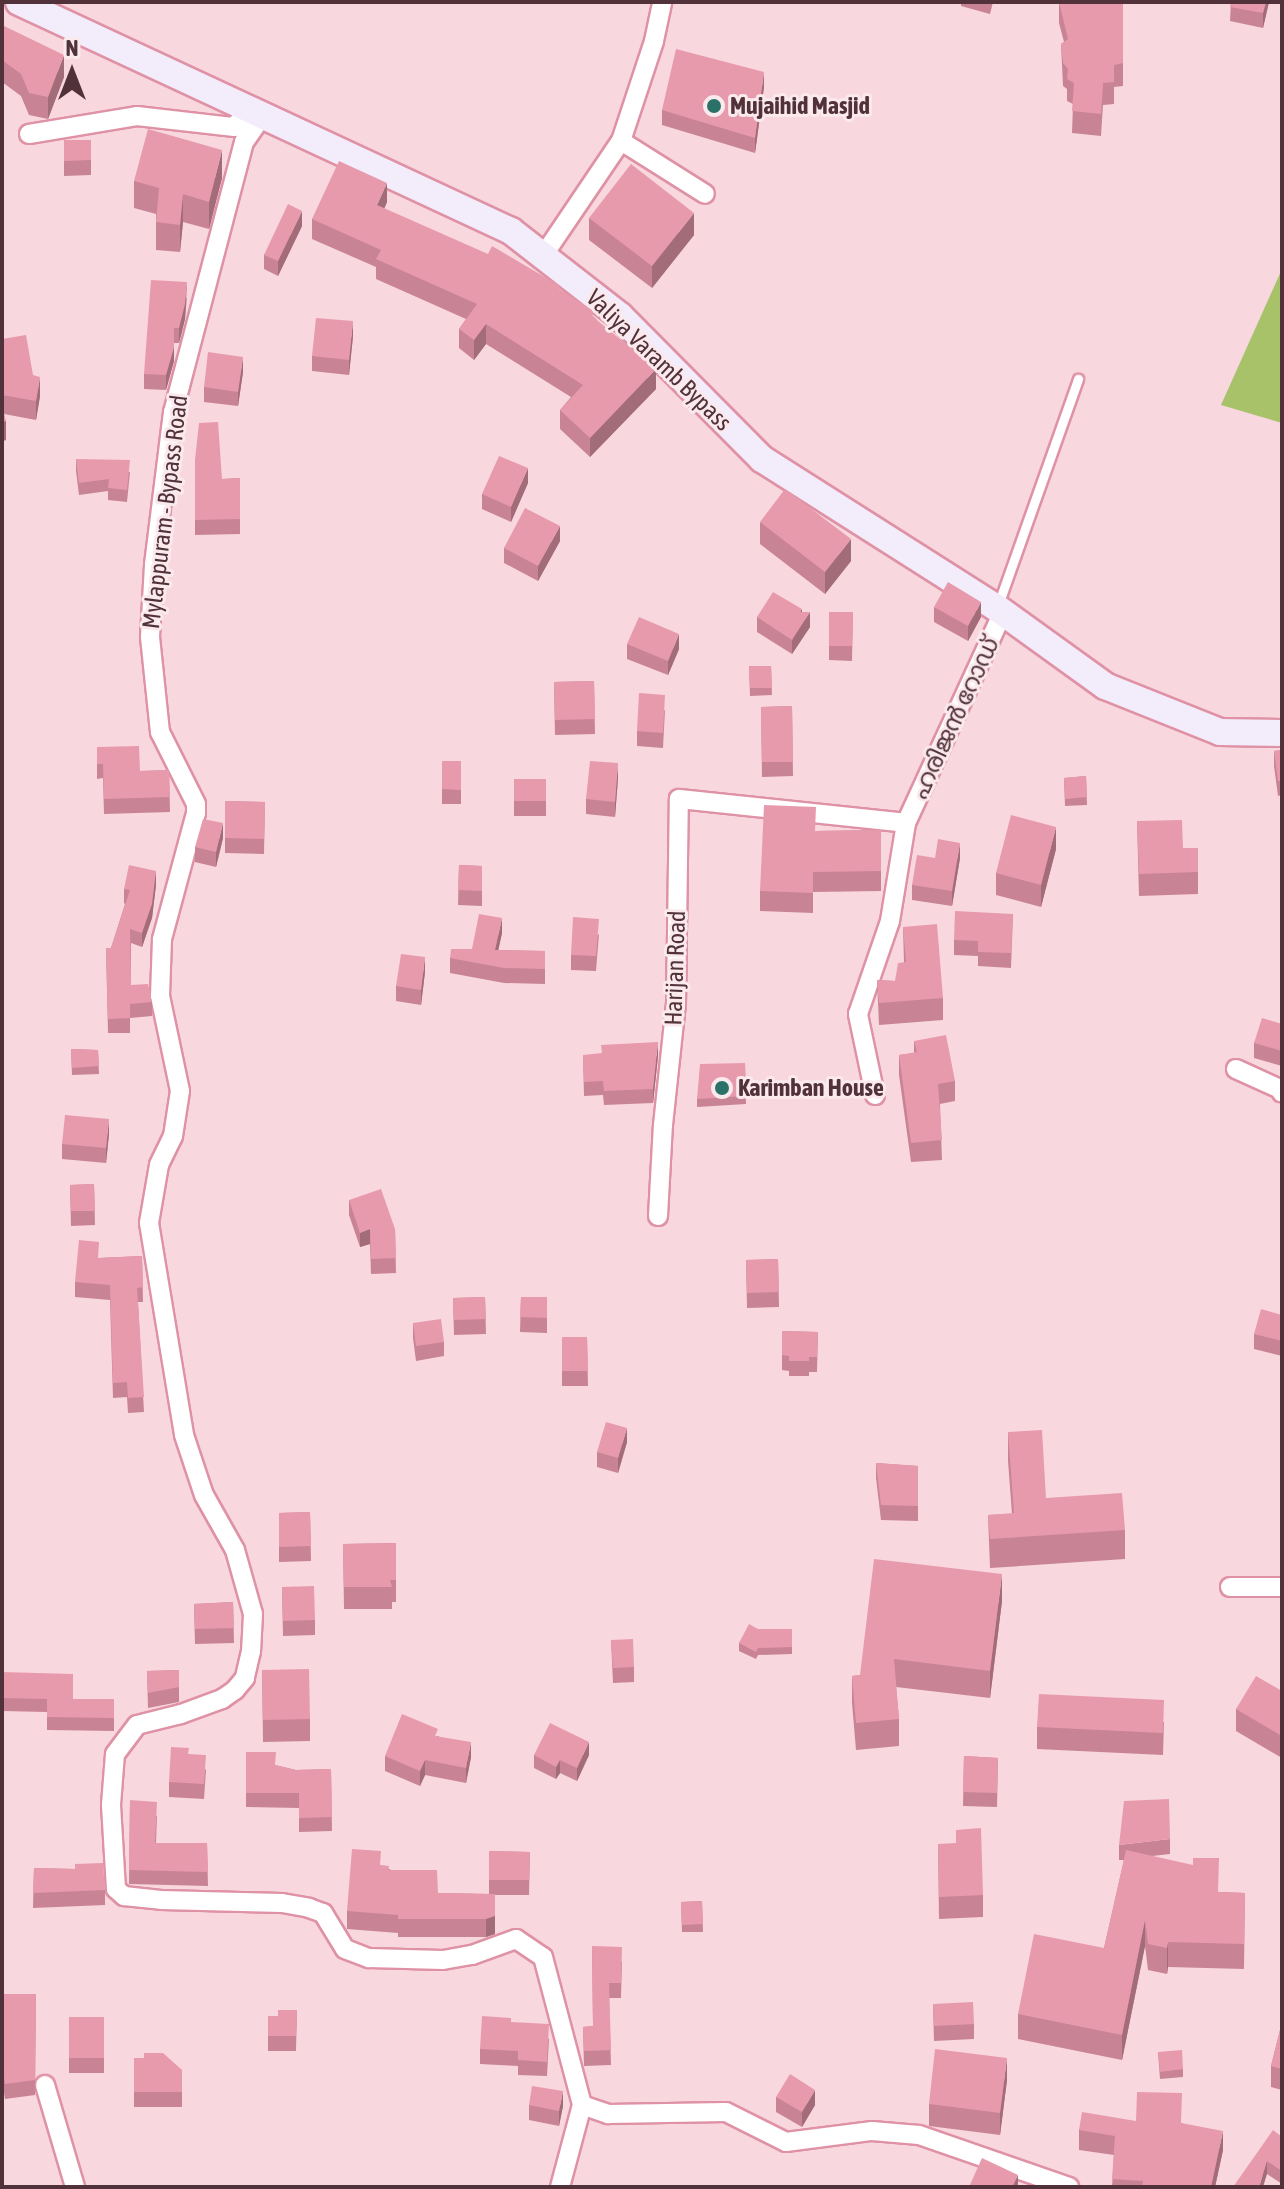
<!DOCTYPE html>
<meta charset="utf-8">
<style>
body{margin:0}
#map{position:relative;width:1284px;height:2189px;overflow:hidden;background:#f9d7de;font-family:"Asap Condensed","Noto Sans Malayalam",sans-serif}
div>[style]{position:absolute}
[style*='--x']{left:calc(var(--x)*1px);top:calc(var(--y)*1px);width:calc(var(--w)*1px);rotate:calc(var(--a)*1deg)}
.green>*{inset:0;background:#a7c269}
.roads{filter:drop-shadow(2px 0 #df92a5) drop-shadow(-2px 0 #df92a5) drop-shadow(0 2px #df92a5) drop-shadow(0 -2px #df92a5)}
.lane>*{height:9px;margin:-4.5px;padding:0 4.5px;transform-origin:4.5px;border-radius:4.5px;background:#fff}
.street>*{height:18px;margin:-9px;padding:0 9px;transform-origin:9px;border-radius:9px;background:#fff}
.secondary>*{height:26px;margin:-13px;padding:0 13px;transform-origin:13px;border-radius:13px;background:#f2ecfb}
.wall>*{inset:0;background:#c88495}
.shaded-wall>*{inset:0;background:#a26c79}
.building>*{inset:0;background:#e89aad}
.dots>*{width:22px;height:22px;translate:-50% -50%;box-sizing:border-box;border:4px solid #fae9ed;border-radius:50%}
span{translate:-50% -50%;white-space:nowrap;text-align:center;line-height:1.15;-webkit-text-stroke:6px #fae9ed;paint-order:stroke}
.poi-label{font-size:24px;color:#52323a;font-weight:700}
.left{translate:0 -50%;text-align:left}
.street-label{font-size:24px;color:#52323a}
.frame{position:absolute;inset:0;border:4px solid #52323a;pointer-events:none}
.north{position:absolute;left:32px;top:32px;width:80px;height:80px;-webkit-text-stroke:6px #fae9ed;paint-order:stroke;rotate:0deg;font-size:22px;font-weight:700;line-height:32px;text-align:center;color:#52323a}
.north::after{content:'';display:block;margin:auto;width:28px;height:36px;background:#52323a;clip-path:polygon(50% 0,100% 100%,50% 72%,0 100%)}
</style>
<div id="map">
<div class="green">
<i style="clip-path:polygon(1282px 269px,1282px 423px,1221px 405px)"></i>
</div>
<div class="roads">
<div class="lane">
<i style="--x:998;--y:605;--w:240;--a:-70.5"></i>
</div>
<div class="street">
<i style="--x:263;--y:115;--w:33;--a:125"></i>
<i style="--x:244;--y:142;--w:279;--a:104.7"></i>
<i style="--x:173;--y:412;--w:154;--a:97.1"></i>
<i style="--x:154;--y:565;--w:72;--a:93.2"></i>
<i style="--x:150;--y:637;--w:96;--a:84"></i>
<i style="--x:160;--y:732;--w:80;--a:63.4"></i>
<i style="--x:196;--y:804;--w:9;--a:90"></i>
<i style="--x:196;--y:813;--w:131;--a:105.1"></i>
<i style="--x:162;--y:939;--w:57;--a:92"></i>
<i style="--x:160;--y:996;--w:97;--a:78.1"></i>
<i style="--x:180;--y:1091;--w:46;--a:98.8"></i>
<i style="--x:173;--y:1136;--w:32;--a:116"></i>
<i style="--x:159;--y:1165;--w:59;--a:99.8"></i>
<i style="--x:149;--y:1223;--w:215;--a:80.6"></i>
<i style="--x:184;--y:1435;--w:63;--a:71.6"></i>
<i style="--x:204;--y:1495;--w:63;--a:60.6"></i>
<i style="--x:235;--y:1550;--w:66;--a:74.3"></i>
<i style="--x:253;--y:1614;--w:37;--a:93"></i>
<i style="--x:251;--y:1651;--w:28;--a:103"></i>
<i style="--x:245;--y:1678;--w:16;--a:130"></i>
<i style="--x:235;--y:1690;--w:16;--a:145"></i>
<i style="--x:222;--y:1699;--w:44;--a:159.9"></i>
<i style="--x:181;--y:1714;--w:45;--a:166"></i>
<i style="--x:137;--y:1725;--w:36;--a:127"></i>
<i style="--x:115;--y:1754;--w:51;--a:94.5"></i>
<i style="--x:111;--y:1805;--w:84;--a:86.6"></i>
<i style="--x:116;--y:1889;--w:11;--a:41"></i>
<i style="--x:124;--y:1896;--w:37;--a:6"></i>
<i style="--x:161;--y:1900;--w:121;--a:1.4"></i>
<i style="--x:282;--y:1903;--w:27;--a:10"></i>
<i style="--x:309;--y:1908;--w:15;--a:20"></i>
<i style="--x:323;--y:1913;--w:42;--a:58.6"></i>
<i style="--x:345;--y:1949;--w:26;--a:21"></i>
<i style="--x:369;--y:1958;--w:74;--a:1.5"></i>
<i style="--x:443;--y:1960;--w:29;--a:-10"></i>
<i style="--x:472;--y:1955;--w:47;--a:-20"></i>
<i style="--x:516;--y:1939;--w:32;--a:34"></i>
<i style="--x:543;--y:1957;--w:153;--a:75.2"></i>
<i style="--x:582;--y:2105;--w:28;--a:19"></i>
<i style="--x:608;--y:2114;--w:118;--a:-1"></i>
<i style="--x:726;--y:2112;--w:67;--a:26.6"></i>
<i style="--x:786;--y:2142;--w:87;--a:-7.3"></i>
<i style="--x:872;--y:2131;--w:47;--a:4.9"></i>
<i style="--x:919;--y:2135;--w:159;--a:19.1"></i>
<i style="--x:29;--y:134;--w:109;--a:-9.5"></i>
<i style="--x:137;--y:116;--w:98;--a:6.5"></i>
<i style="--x:234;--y:127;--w:23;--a:-47"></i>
<i style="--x:621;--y:141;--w:99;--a:32.2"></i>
<i style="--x:543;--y:256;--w:139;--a:-55.9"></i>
<i style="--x:621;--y:141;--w:105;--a:-71.7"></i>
<i style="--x:654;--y:41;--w:40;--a:-78"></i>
<i style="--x:1236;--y:1069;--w:48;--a:24.4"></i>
<i style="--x:1280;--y:1089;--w:4;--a:63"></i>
<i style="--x:875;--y:1095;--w:83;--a:-101.9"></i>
<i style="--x:858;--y:1014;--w:98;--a:-71"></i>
<i style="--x:890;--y:921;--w:99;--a:-80.7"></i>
<i style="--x:906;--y:823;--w:232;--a:-65.3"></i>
<i style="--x:658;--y:1216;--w:91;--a:-86.9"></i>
<i style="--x:663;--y:1125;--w:122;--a:-83.9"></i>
<i style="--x:676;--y:1004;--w:205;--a:-89.2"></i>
<i style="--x:679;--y:799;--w:228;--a:6"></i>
<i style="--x:1230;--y:1587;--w:52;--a:0"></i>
<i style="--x:45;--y:2085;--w:106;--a:73.6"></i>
<i style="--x:560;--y:2187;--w:85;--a:-75"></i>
</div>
<div class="secondary">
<i style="--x:19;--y:2;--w:543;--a:24.96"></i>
<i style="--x:511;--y:231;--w:138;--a:37.9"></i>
<i style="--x:620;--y:316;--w:202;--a:45.2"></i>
<i style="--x:762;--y:459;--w:278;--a:32.4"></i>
<i style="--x:997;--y:608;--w:133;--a:35.8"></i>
<i style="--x:1105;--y:686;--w:124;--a:21.8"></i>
<i style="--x:1220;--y:732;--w:62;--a:0.9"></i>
</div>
</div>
<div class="wall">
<i style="clip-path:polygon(961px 2px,993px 2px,990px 14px,961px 6px)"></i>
<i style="clip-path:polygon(1059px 2px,1123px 2px,1123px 86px,1114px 87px,1114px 104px,1103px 105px,1101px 136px,1072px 133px,1073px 104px,1067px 101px,1067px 89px,1063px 86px,1061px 44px,1064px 42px,1059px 23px)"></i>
<i style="clip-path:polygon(1231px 2px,1269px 2px,1263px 28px,1230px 21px)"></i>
<i style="clip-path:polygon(2px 25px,64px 77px,48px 119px,29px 115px,21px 96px,2px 82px)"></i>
<i style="clip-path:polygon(764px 87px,755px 153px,662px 125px,662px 110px)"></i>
<i style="clip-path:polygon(64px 140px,91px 140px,91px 175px,64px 176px)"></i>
<i style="clip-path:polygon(222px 178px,209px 229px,183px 222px,180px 252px,156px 250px,156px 214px,134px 208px,134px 181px)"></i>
<i style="clip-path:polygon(387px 202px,384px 209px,560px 290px,595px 318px,656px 389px,590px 457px,560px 429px,560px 410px,571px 397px,486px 344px,474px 360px,459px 348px,459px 329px,466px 319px,376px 279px,376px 267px,312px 239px,312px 219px)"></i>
<i style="clip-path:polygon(589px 218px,694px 235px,652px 288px,589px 240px)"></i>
<i style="clip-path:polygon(302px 226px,278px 276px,264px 269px,264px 255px)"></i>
<i style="clip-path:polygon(187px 297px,185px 319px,179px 343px,174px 343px,174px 361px,166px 390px,144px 389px,144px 374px)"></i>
<i style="clip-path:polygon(353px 336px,349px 375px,312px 371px,312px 356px)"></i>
<i style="clip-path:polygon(2px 339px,33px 375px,40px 396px,36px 420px,4px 414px,6px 440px,2px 441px)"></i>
<i style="clip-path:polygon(243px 372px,238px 406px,204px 402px,204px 387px)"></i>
<i style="clip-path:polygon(76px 459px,130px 472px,127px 502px,108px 500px,108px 491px,79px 495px,76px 471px)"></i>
<i style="clip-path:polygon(195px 460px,222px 479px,240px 478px,240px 534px,195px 535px)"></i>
<i style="clip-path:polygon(528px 483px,511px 522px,482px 509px,482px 494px)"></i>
<i style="clip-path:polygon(760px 522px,851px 561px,825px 594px,760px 544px)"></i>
<i style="clip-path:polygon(560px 541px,538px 581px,504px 563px,504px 548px)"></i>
<i style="clip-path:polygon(934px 607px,981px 617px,968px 641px,934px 622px)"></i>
<i style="clip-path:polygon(802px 612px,810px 627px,792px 654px,757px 632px,757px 617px)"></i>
<i style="clip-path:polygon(829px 612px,853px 612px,852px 661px,829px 660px)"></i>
<i style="clip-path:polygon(627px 644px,679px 649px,668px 675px,627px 659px)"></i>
<i style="clip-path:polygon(749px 666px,771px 666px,772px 695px,750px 696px)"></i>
<i style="clip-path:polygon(594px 681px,595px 734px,555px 735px,554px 682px)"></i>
<i style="clip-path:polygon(792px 706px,793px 776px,762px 777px,761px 707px)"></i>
<i style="clip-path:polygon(665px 710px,663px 748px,637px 746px,637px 731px)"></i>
<i style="clip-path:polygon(97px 747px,140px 771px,169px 770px,170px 812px,104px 814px,103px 778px,97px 779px)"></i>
<i style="clip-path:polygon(1282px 750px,1282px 795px,1278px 796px,1274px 766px,1274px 751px)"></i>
<i style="clip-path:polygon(442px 761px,461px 761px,461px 804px,442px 804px)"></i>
<i style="clip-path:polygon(1086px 776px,1087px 805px,1065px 806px,1064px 778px)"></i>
<i style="clip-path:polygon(618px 778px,615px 817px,586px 814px,586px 799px)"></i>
<i style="clip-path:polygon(514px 779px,546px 779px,546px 816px,514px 816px)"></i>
<i style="clip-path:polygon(225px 801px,265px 802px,264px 854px,225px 853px)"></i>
<i style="clip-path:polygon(1137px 821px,1183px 848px,1198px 848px,1198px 894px,1139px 896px)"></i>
<i style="clip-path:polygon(881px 830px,881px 891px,813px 892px,813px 913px,760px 911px,760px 891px,816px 831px)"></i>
<i style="clip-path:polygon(223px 838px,216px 867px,195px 862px,195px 847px)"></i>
<i style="clip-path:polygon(1056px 849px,1041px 907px,996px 895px,996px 873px)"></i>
<i style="clip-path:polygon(935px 858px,960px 858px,952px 906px,912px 900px,912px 885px)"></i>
<i style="clip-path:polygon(459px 865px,482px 866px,482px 906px,458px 905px)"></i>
<i style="clip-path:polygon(156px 885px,152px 918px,142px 947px,131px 943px,131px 985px,152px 1002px,152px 1016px,130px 1018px,130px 1033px,108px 1033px,106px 948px,111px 948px,125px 904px,124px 903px,124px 889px)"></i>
<i style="clip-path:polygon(1013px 914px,1011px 968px,978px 966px,978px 956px,954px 955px,954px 940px)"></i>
<i style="clip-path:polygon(903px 927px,943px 998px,943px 1020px,879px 1025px,877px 980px,895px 981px,904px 963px)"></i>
<i style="clip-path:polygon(502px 933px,498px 950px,545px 951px,545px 984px,504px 983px,450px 973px,450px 958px,472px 949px)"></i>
<i style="clip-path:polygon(599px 934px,596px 971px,571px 970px,571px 955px)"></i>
<i style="clip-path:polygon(425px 972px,421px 1005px,396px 1001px,396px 986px)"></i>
<i style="clip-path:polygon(1282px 1024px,1282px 1066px,1254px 1058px,1254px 1043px)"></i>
<i style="clip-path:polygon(914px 1041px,955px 1081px,955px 1101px,940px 1104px,942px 1160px,911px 1162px,899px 1075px,899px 1055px,914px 1053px)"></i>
<i style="clip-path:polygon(71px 1049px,98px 1050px,99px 1074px,72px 1075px)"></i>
<i style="clip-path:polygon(583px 1055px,658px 1056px,653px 1103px,604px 1105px,603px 1095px,584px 1096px)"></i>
<i style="clip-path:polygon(745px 1063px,746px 1104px,697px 1107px,697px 1099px)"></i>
<i style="clip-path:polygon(109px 1134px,106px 1163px,62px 1159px,62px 1144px)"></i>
<i style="clip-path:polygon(94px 1184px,95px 1225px,71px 1226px,70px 1185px)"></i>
<i style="clip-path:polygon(349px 1200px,395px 1229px,396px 1273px,371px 1274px,370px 1244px,360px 1247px,349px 1215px)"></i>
<i style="clip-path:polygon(142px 1256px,143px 1302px,138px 1302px,144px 1412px,128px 1413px,127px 1397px,113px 1398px,110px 1300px,75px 1297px,75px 1282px,99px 1258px)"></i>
<i style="clip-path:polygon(778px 1259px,779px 1307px,747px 1308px,746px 1260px)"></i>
<i style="clip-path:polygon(485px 1297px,486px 1334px,454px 1335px,453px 1298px)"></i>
<i style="clip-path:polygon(521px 1297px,547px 1297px,547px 1333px,520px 1332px)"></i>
<i style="clip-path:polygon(1282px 1315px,1282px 1356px,1254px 1349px,1254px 1334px)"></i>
<i style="clip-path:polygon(413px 1323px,444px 1342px,444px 1356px,416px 1361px,413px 1338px)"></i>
<i style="clip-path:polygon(782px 1331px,818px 1332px,817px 1372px,809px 1372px,809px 1376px,789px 1376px,789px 1371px,782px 1370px)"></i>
<i style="clip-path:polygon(562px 1337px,587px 1337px,588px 1386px,562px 1386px)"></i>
<i style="clip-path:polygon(1008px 1432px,1046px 1498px,1125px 1530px,1125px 1559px,990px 1568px,988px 1515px,1012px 1514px,1008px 1461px)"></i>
<i style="clip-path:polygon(627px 1442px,618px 1473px,597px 1467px,597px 1452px)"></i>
<i style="clip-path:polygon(876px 1463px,918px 1466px,918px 1521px,881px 1520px,876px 1478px)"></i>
<i style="clip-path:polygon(310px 1512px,311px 1561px,279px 1562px,279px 1513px)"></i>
<i style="clip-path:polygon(396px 1543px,396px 1602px,392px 1602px,392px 1609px,344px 1609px,343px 1544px)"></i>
<i style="clip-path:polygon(282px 1587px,315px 1620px,315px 1635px,283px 1636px)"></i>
<i style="clip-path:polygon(1002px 1601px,990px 1698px,896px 1687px,899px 1719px,899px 1746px,856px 1750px,852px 1703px,852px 1676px,860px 1675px)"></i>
<i style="clip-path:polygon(233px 1602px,234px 1643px,195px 1644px,194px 1604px)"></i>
<i style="clip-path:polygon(758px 1629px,792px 1629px,792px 1654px,758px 1655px,756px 1659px,739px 1651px,739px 1643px)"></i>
<i style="clip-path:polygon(611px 1640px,634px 1667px,634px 1682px,613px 1683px)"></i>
<i style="clip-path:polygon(179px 1670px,179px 1702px,148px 1708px,147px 1671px)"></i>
<i style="clip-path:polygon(262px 1670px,310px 1719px,310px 1741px,263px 1742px)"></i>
<i style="clip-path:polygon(2px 1672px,73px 1699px,114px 1699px,114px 1731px,47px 1730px,47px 1712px,2px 1711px)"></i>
<i style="clip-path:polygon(1282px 1691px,1282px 1758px,1236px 1731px,1236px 1709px)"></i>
<i style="clip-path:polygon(1164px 1722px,1163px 1755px,1037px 1749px,1037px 1727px)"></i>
<i style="clip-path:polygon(438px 1736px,471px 1757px,466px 1783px,425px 1775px,420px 1786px,385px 1771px,385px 1756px)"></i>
<i style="clip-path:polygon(246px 1752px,275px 1765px,296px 1770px,331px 1769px,332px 1831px,299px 1832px,299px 1808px,246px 1807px)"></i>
<i style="clip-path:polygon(189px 1754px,206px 1770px,204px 1799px,169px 1797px,169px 1782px)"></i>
<i style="clip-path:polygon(534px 1755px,589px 1755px,577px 1781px,560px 1773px,556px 1779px,534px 1768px)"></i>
<i style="clip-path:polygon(964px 1756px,998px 1758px,997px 1807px,963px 1806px)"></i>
<i style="clip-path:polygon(130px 1800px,157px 1816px,156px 1843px,207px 1843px,208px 1886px,129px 1884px)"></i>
<i style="clip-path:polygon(1170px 1839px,1170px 1854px,1152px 1856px,1219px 1892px,1245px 1893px,1244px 1969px,1168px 1967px,1167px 1974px,1148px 1970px,1145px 1946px,1122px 2060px,1018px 2039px,1018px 2014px,1104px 1948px,1124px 1860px,1119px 1860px,1119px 1845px)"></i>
<i style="clip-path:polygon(938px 1844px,983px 1895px,983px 1917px,939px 1919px)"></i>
<i style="clip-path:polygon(489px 1851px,530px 1852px,529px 1895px,495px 1895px,495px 1934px,486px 1937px,398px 1937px,398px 1933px,347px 1929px,347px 1911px,381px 1865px,438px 1893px,489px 1894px)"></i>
<i style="clip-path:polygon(34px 1868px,75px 1869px,105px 1890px,105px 1905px,33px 1908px)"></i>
<i style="clip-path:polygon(702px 1901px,703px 1932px,682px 1932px,681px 1902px)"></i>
<i style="clip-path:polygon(592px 1946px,622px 1962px,621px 1998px,609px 1998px,611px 2065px,584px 2066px,583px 2027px,593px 2026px)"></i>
<i style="clip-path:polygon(2px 1994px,36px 1994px,35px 2095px,5px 2099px,2px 2079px)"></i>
<i style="clip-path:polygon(933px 2004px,974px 2024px,974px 2039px,934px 2041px)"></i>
<i style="clip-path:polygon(297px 2010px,296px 2051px,268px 2051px,268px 2016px,278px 2016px)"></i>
<i style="clip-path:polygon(69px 2017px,104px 2017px,104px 2073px,69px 2073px)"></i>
<i style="clip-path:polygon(511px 2022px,549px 2039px,547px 2076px,518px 2075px,518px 2066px,480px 2064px,480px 2049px)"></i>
<i style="clip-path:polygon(1282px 2022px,1282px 2090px,1271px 2087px,1271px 2066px)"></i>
<i style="clip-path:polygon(1158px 2052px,1183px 2069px,1183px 2077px,1160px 2079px)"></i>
<i style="clip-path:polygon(134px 2058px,182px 2070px,182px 2107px,134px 2107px)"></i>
<i style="clip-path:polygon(1007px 2080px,1000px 2135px,929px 2126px,929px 2104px)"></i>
<i style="clip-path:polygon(776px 2097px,815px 2105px,802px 2127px,776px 2112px)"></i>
<i style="clip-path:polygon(529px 2105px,563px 2106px,559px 2126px,529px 2120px)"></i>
<i style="clip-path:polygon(1136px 2121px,1182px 2123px,1223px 2150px,1215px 2187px,1112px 2187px,1114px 2155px,1079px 2150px,1079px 2130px)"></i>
<i style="clip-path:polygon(1282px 2137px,1282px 2184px,1267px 2174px,1233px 2187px)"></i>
</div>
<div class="shaded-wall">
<i style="clip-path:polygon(1266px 2px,1269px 2px,1263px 28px,1263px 13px)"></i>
<i style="clip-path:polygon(64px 55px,64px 77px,48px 119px,48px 97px)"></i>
<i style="clip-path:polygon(764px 72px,764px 87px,755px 153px,755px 138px)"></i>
<i style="clip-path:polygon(222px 150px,222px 178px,209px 229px,209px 202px)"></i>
<i style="clip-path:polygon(387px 183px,387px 202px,377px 225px,377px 205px)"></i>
<i style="clip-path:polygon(183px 194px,183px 222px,180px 252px,180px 225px)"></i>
<i style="clip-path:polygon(302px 211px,302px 226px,278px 276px,278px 261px)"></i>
<i style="clip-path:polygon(694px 213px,694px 235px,652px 288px,652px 266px)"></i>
<i style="clip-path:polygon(187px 282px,185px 319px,179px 343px,179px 328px)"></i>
<i style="clip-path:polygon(353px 321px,353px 336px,349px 375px,349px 360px)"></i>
<i style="clip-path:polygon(486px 324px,486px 344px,474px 360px,474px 340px)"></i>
<i style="clip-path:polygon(174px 347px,174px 361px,166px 390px,166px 375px)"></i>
<i style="clip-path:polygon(243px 357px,243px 372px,238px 406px,238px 392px)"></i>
<i style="clip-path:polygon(656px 369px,656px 389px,590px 457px,590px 438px)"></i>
<i style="clip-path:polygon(40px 377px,40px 396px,36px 420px,36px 401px)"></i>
<i style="clip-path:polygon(6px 421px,6px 440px,2px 441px,2px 422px)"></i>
<i style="clip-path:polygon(528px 468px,528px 483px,511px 522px,511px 507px)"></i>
<i style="clip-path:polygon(560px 526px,560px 541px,538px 581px,538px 566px)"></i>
<i style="clip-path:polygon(851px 539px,851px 561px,825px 594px,825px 572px)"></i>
<i style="clip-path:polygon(981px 602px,981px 617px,968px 641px,968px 626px)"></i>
<i style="clip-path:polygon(802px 609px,802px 624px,810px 612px,810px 627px,792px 654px,792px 640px,800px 612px)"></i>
<i style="clip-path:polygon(679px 634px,679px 649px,668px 675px,668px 661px)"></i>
<i style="clip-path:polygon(618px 763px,618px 778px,615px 817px,615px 802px)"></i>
<i style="clip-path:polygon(223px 823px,223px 838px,216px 867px,216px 852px)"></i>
<i style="clip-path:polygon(1056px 827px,1056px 849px,1041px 907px,1041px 885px)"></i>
<i style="clip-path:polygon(960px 843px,960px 858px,952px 906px,952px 891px)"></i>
<i style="clip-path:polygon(156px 871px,156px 885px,152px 918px,142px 947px,142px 933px)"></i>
<i style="clip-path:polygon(502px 918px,502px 933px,495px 965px,495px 950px)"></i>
<i style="clip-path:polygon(425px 957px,425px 972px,421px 1005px,421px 990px)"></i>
<i style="clip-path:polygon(658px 1042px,658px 1056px,653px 1103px,653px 1089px)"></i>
<i style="clip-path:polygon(109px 1119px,109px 1134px,106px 1163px,106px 1148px)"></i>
<i style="clip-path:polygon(370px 1229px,370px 1244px,360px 1247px,360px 1233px)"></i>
<i style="clip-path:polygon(627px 1428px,627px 1442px,618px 1473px,618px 1458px)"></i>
<i style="clip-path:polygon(1002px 1574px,1002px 1601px,990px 1698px,990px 1671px)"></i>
<i style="clip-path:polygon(471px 1742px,471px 1757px,466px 1783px,466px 1768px)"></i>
<i style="clip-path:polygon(589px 1742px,589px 1755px,577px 1781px,577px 1768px)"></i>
<i style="clip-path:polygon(425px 1760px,425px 1775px,420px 1786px,420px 1771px)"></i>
<i style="clip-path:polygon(560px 1760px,560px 1773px,556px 1779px,556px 1767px)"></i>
<i style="clip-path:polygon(495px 1894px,495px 1934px,486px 1937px,486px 1919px)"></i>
<i style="clip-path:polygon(1145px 1920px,1145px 1946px,1122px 2060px,1122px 2035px)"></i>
<i style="clip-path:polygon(1168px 1942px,1168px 1967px,1167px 1974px,1167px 1948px)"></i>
<i style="clip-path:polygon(1007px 2058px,1007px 2080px,1000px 2135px,1000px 2113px)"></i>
<i style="clip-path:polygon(815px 2090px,815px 2105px,802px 2127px,802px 2112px)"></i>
<i style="clip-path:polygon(563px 2091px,563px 2106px,559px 2126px,559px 2111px)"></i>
<i style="clip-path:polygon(1223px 2131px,1223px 2150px,1215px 2187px,1211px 2187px)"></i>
<i style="clip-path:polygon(1267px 2161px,1267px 2174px,1263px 2187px,1259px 2187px)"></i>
<i style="clip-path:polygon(1018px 2175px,1018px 2187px,1012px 2187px)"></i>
</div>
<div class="building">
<i style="clip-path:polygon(1059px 2px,1123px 2px,1123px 63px,1114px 65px,1114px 82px,1103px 83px,1101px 114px,1072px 111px,1074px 83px,1067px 79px,1068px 69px,1063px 63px,1061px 44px,1068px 39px)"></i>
<i style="clip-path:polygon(1231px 2px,1266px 2px,1263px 13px,1230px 7px)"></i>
<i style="clip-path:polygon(2px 25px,64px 55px,48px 97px,29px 93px,21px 74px,2px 60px)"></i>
<i style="clip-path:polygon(676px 49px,764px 72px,755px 138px,662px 110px)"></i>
<i style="clip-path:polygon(148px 129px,222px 150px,209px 202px,183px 194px,180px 225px,156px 222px,159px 188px,134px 181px)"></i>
<i style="clip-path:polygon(64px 140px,91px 140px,91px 160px,64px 161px)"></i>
<i style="clip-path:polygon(339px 161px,387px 183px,377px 205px,488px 254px,492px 246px,560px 286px,559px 289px,595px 312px,592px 316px,656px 369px,590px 438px,560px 410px,583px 385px,486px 324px,474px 340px,459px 329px,477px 304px,376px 259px,381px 250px,312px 219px)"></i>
<i style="clip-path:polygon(631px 164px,694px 213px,652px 266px,589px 218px)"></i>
<i style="clip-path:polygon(288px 204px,302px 211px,278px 261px,264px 255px)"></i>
<i style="clip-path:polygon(151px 280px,187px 282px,185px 304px,179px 328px,174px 328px,174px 347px,166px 375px,144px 374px)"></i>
<i style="clip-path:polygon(316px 318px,353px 321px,349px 360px,312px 356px)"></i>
<i style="clip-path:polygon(26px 335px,33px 375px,40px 377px,36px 401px,2px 395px,2px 339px)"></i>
<i style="clip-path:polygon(208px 352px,243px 357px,238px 392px,204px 387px)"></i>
<i style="clip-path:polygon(2px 405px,6px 421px,2px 422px)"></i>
<i style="clip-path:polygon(218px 422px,222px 479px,240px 478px,240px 519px,195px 520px,195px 460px,199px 423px)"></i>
<i style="clip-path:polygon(499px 456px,528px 468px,511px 507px,482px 494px)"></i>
<i style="clip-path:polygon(76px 459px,130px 460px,127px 490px,108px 488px,109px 479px,79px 483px)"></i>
<i style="clip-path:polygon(785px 489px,851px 539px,825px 572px,760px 522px)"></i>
<i style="clip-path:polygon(525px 508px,560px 526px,538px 566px,504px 548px)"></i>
<i style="clip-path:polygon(948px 582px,981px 602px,968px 626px,934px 607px)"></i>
<i style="clip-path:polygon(773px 592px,802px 609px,800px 612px,810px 612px,792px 640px,757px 617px)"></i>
<i style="clip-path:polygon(829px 612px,853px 612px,852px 646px,829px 646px)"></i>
<i style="clip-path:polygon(639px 617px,679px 634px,668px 661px,627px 644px)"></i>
<i style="clip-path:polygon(749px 666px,771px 666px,772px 688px,750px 688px)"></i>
<i style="clip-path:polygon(594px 681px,595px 719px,555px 720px,554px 682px)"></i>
<i style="clip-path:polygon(639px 693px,665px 695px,663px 733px,637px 731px)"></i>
<i style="clip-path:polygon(792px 706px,793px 762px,762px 762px,761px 707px)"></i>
<i style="clip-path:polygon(139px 746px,140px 771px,169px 770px,170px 797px,104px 799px,103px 764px,97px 764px,97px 747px)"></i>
<i style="clip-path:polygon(1282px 750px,1282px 781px,1278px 781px,1274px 751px)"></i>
<i style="clip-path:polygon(442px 761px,461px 761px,461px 790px,442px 789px)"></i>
<i style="clip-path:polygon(590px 761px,618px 763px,615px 802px,586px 799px)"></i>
<i style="clip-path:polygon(1086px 776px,1087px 797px,1065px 799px,1064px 778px)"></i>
<i style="clip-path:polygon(514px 779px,546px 779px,546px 801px,514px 801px)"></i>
<i style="clip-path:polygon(225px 801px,265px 802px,264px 839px,225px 838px)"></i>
<i style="clip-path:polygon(764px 805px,816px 807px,815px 831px,881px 830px,881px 871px,813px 872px,813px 893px,760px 891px)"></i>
<i style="clip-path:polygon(1011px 815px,1056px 827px,1041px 885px,996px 873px)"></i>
<i style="clip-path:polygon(203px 819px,223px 823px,216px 852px,195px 847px)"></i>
<i style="clip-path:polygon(1182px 820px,1183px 848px,1198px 848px,1198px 872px,1139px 874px,1137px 821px)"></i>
<i style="clip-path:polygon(938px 839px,960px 843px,952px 891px,912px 885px,917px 855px,935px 858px)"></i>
<i style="clip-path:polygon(129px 865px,156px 871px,152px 904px,142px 933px,130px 929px,131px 985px,148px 984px,152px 1002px,130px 1004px,130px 1018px,108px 1019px,106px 948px,111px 948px,130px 890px,124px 889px)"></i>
<i style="clip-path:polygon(459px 865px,482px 866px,482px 891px,458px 890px)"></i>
<i style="clip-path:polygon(955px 911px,1013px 914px,1011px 953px,978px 952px,978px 941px,954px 940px)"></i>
<i style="clip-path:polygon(479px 914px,502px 918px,495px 950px,545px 951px,545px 969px,504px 968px,450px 958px,451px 949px,472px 949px)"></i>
<i style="clip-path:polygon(573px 917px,599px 919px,596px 956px,571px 955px)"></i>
<i style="clip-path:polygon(937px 924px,943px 998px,879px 1003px,877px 980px,895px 981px,898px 963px,906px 962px,903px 927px)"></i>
<i style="clip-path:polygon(401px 954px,425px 957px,421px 990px,396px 986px)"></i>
<i style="clip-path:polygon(1262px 1018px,1282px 1024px,1282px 1051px,1254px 1043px)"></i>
<i style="clip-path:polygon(946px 1035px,955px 1081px,938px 1084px,942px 1140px,911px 1143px,899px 1055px,917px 1052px,914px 1041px)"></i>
<i style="clip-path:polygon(658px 1042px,653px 1089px,604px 1091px,603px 1081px,584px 1082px,583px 1055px,602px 1053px,601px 1045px)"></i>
<i style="clip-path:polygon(71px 1049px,98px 1050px,99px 1066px,72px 1068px)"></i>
<i style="clip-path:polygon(745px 1063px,746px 1096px,697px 1099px,700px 1064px)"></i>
<i style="clip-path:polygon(65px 1115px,109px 1119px,106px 1148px,62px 1144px)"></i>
<i style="clip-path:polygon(94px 1184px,95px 1211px,71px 1211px,70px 1185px)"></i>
<i style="clip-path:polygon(381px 1189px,395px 1229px,396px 1258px,371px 1259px,370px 1229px,360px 1233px,349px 1200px)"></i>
<i style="clip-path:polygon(79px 1240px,99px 1242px,98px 1258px,142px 1256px,143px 1287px,137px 1288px,144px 1397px,128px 1398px,127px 1382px,113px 1383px,110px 1285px,75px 1282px)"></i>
<i style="clip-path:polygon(778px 1259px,779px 1292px,747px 1293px,746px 1260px)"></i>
<i style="clip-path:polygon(485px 1297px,486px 1319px,454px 1320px,453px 1298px)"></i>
<i style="clip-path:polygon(521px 1297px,547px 1297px,547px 1318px,520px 1317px)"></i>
<i style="clip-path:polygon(1261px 1309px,1282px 1315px,1282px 1341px,1254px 1334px)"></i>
<i style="clip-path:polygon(441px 1319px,444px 1342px,416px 1346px,413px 1323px)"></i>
<i style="clip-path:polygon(782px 1331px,818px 1332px,817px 1357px,809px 1357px,809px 1361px,789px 1361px,789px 1356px,782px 1355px)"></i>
<i style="clip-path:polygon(562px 1337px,587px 1337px,588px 1371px,562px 1371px)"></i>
<i style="clip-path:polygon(606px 1422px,627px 1428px,618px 1458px,597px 1452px)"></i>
<i style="clip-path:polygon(1042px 1430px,1046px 1498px,1122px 1493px,1125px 1530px,990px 1539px,988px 1515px,1014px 1513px,1008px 1432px)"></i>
<i style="clip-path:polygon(876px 1463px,918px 1466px,918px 1506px,881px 1505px)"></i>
<i style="clip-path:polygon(310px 1512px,311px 1546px,279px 1547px,279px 1513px)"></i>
<i style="clip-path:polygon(396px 1543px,396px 1580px,390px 1580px,392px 1587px,344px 1587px,343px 1544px)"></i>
<i style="clip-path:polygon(874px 1559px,1002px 1574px,990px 1671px,894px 1659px,899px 1719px,856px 1723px,852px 1676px,860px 1675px)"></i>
<i style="clip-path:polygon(314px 1586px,315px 1620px,283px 1621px,282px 1587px)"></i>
<i style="clip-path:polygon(233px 1602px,234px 1628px,195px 1629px,194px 1604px)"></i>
<i style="clip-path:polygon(749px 1624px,758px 1629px,792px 1629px,792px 1647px,758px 1648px,756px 1652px,739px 1643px)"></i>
<i style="clip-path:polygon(633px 1639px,634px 1667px,613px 1668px,611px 1640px)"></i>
<i style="clip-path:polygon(309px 1669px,310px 1719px,263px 1720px,262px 1670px)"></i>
<i style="clip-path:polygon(179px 1670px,179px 1687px,148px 1693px,147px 1671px)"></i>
<i style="clip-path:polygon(2px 1672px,73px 1674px,73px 1699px,114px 1699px,114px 1718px,47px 1717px,47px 1699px,2px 1698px)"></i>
<i style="clip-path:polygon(1256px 1676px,1282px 1691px,1282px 1736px,1236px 1709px)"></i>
<i style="clip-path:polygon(1039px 1694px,1164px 1700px,1163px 1733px,1037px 1727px)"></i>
<i style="clip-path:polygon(402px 1714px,438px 1729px,435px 1736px,471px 1742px,466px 1768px,425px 1760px,420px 1771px,385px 1756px)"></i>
<i style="clip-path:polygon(550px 1723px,589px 1742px,577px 1768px,560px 1760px,556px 1767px,534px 1755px)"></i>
<i style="clip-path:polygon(171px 1747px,189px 1748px,188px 1754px,206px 1755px,204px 1784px,169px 1782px)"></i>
<i style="clip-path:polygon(246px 1752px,276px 1752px,275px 1765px,296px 1770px,331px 1769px,332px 1817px,299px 1818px,299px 1793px,246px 1793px)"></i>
<i style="clip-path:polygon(964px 1756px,998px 1758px,997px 1793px,963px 1792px)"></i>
<i style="clip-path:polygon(1169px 1799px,1170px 1839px,1119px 1845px,1124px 1801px)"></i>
<i style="clip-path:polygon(130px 1800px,157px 1802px,155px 1843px,207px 1843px,208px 1872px,129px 1870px)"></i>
<i style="clip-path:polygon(981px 1828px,983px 1895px,939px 1897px,938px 1844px,956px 1843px,956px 1830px)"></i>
<i style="clip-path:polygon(352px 1849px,381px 1851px,380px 1865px,389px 1866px,388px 1870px,437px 1870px,438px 1893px,495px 1894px,495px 1916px,486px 1919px,398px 1919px,398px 1915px,347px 1911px)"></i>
<i style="clip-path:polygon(1126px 1850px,1193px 1865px,1193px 1858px,1219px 1858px,1218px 1892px,1245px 1893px,1244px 1944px,1168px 1942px,1167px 1948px,1148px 1944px,1145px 1920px,1122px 2035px,1018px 2014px,1034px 1934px,1104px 1948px)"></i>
<i style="clip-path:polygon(489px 1851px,530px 1852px,529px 1880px,489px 1880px)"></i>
<i style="clip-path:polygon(103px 1863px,105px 1890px,33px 1893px,34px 1868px,75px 1869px,75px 1864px)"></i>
<i style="clip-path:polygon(702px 1901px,703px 1924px,682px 1925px,681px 1902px)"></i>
<i style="clip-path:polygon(592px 1946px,622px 1947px,621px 1983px,609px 1983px,611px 2050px,584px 2051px,583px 2027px,593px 2026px)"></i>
<i style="clip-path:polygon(2px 1994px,36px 1994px,35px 2080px,5px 2084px,2px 2064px)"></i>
<i style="clip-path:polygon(973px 2002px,974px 2024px,934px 2026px,933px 2004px)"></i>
<i style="clip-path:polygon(278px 2010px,297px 2010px,296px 2036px,268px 2036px,268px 2016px,278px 2016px)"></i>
<i style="clip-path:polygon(482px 2016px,511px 2018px,511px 2022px,549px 2024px,547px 2062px,518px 2060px,518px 2051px,480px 2049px)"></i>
<i style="clip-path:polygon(69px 2017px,104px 2017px,104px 2058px,69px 2058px)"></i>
<i style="clip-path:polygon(1282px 2022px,1282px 2069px,1271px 2066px)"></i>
<i style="clip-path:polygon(935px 2049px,1007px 2058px,1000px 2113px,929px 2104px)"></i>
<i style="clip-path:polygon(1182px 2050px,1183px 2069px,1160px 2072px,1158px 2052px)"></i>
<i style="clip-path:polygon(144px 2053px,163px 2053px,182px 2070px,182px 2092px,134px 2092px,134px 2058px,144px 2058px)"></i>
<i style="clip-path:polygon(790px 2074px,815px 2090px,802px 2112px,776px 2097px)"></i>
<i style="clip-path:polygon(532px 2086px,563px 2091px,559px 2111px,529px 2105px)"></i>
<i style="clip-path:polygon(1137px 2092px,1182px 2093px,1181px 2123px,1223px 2131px,1211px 2187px,1142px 2187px,1143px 2181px,1112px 2179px,1115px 2136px,1079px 2130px,1082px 2112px,1136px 2121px)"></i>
<i style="clip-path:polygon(1273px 2130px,1282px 2137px,1282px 2171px,1267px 2161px,1259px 2187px,1233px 2187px)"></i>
<i style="clip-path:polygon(982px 2158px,1018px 2175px,1012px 2187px,969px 2187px)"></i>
</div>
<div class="dots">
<i style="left:714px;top:106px;background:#2a7168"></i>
<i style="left:722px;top:1088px;background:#2a7168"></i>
</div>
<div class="poi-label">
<span class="left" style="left:730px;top:106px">Mujaihid Masjid</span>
<span class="left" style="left:738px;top:1088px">Karimban House</span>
</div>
<div class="street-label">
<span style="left:659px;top:360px;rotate:44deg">Valiya Varamb Bypass</span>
<span style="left:165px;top:512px;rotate:-83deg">Mylappuram - Bypass Road</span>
<span style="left:955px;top:718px;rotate:-65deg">ഹരിജൻ റോഡ്</span>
<span style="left:675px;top:968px;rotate:-88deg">Harijan Road</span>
</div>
<div class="frame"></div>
<div class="north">N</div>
</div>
